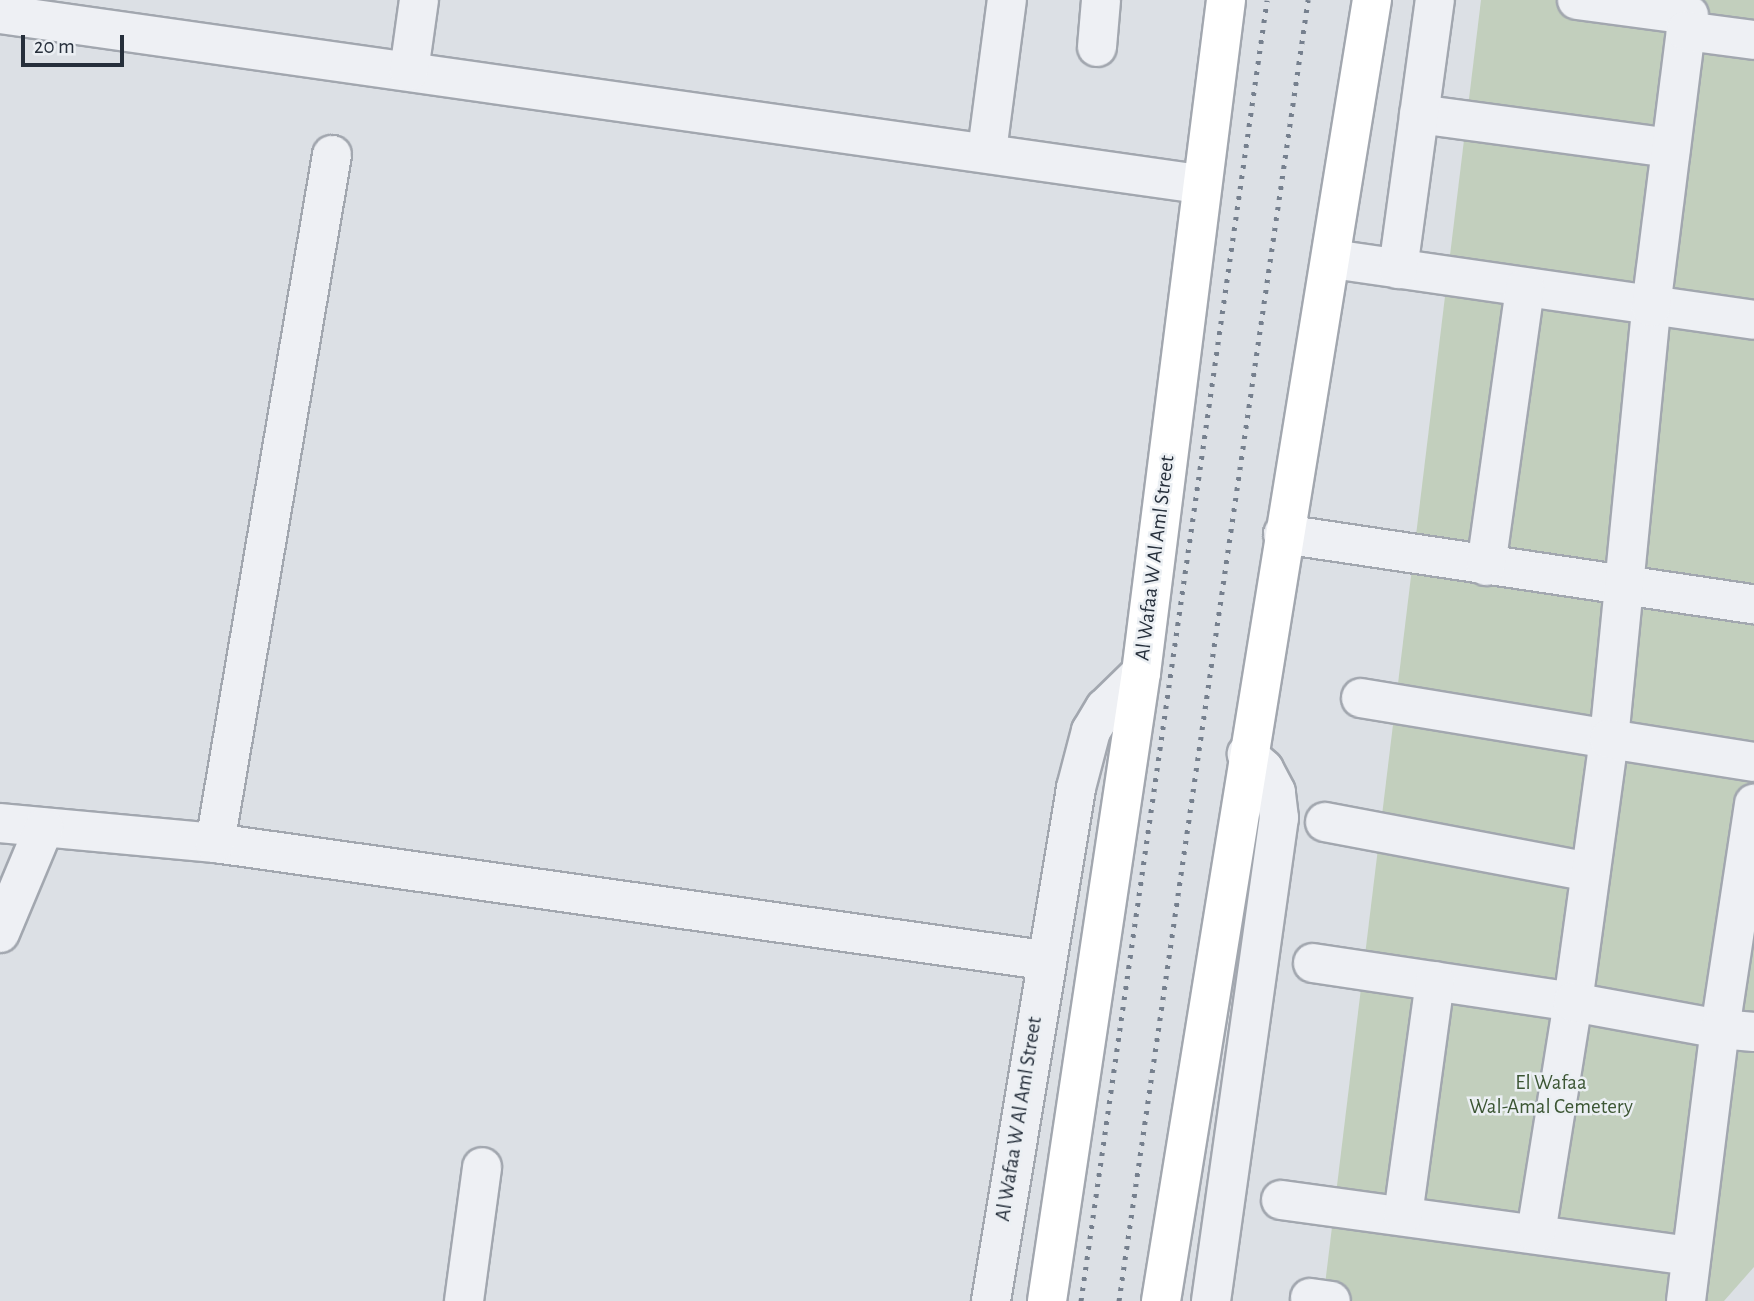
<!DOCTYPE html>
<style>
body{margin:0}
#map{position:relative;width:1754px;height:1301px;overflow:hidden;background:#dce0e5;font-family:"Alegreya Sans",sans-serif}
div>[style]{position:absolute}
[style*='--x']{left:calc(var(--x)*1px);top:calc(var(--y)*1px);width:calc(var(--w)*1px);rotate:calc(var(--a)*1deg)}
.green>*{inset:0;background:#c2cfbd}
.roads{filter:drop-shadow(2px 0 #a2a7af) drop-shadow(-2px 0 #a2a7af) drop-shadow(0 2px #a2a7af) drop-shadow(0 -2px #a2a7af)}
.minor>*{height:38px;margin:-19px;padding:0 19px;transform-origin:19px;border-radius:19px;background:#eef0f4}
.major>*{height:38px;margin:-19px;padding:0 19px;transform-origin:19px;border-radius:19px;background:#fff}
.rail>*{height:5px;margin-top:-2.5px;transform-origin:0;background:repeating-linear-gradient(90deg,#76808e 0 3.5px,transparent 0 10.5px)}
span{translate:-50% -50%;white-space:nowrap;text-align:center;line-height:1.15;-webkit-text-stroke:5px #ebeff3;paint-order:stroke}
.street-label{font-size:21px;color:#262f3b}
.park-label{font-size:21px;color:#3c5634}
.scale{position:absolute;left:21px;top:35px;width:103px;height:32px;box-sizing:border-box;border:4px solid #262f3b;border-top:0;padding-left:9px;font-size:21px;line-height:24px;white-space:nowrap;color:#262f3b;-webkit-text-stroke:5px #ebeff3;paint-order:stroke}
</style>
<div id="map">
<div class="green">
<i style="clip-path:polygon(1481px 0,1754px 0,1754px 1267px,1724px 1301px,1323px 1301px)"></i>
</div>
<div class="roads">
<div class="minor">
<i style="--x:1577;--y:0;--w:113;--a:7.6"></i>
<i style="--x:0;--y:14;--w:1211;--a:8.07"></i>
<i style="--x:1097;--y:47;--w:47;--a:-85.1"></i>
<i style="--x:409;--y:71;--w:72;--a:-82"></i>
<i style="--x:1419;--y:114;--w:254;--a:7.7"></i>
<i style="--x:987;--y:151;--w:152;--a:-82.5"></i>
<i style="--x:1332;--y:259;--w:426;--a:8.2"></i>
<i style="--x:1398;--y:269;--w:272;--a:-82.2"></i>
<i style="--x:1283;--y:534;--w:476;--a:8.5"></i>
<i style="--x:1486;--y:566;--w:281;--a:-82"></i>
<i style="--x:1361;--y:698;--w:251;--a:9.4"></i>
<i style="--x:1609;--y:739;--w:434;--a:-84.4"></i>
<i style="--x:1651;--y:307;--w:278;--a:-82.8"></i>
<i style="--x:1686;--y:31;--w:69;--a:7.5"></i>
<i style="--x:1325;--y:822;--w:270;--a:10.7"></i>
<i style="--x:0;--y:823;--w:216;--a:5.3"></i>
<i style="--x:215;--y:843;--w:836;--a:8.04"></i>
<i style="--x:215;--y:843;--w:698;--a:-80.35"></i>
<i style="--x:0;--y:933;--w:114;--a:-67.3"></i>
<i style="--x:1313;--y:963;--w:263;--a:8.5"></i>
<i style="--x:1573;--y:1002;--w:265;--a:-82.2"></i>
<i style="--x:1609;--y:739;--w:147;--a:9"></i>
<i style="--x:1281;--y:1200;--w:414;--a:7.8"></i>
<i style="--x:1403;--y:1215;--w:236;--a:-82.2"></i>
<i style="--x:1536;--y:1233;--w:234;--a:-80.9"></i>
<i style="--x:1573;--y:1002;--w:149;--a:10.4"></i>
<i style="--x:1720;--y:1029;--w:228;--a:-81.4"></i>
<i style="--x:1310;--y:1298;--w:21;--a:8"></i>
<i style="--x:464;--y:1301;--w:135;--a:-82.3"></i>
<i style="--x:991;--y:1301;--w:520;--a:-80.59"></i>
<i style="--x:1076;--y:788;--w:59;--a:-75.3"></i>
<i style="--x:1091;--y:731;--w:27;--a:-59"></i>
<i style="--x:1105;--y:708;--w:50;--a:-44.2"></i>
<i style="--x:1211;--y:1301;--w:488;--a:-82"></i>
<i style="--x:1279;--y:818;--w:26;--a:-97"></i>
<i style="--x:1276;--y:792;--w:26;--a:-118"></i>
<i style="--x:1264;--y:769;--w:23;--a:-139"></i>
<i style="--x:1686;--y:1301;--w:274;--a:-82.9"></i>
<i style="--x:1720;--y:1029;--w:34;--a:5"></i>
</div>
<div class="major">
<i style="--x:1047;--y:1301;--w:635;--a:-81.49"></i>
<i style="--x:1141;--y:673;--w:678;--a:-82.8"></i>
<i style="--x:1161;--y:1301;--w:1318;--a:-80.79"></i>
</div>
</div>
<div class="rail">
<i style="--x:1081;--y:1301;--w:1314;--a:-81.86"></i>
<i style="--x:1119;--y:1301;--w:1315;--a:-81.73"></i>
</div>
<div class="street-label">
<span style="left:1155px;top:558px;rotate:-83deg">Al Wafaa W Al Aml Street</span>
<span style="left:1019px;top:1119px;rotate:-81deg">Al Wafaa W Al Aml Street</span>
</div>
<div class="park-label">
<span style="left:1551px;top:1095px">El Wafaa<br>Wal-Amal Cemetery</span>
</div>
<div class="scale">20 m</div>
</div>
